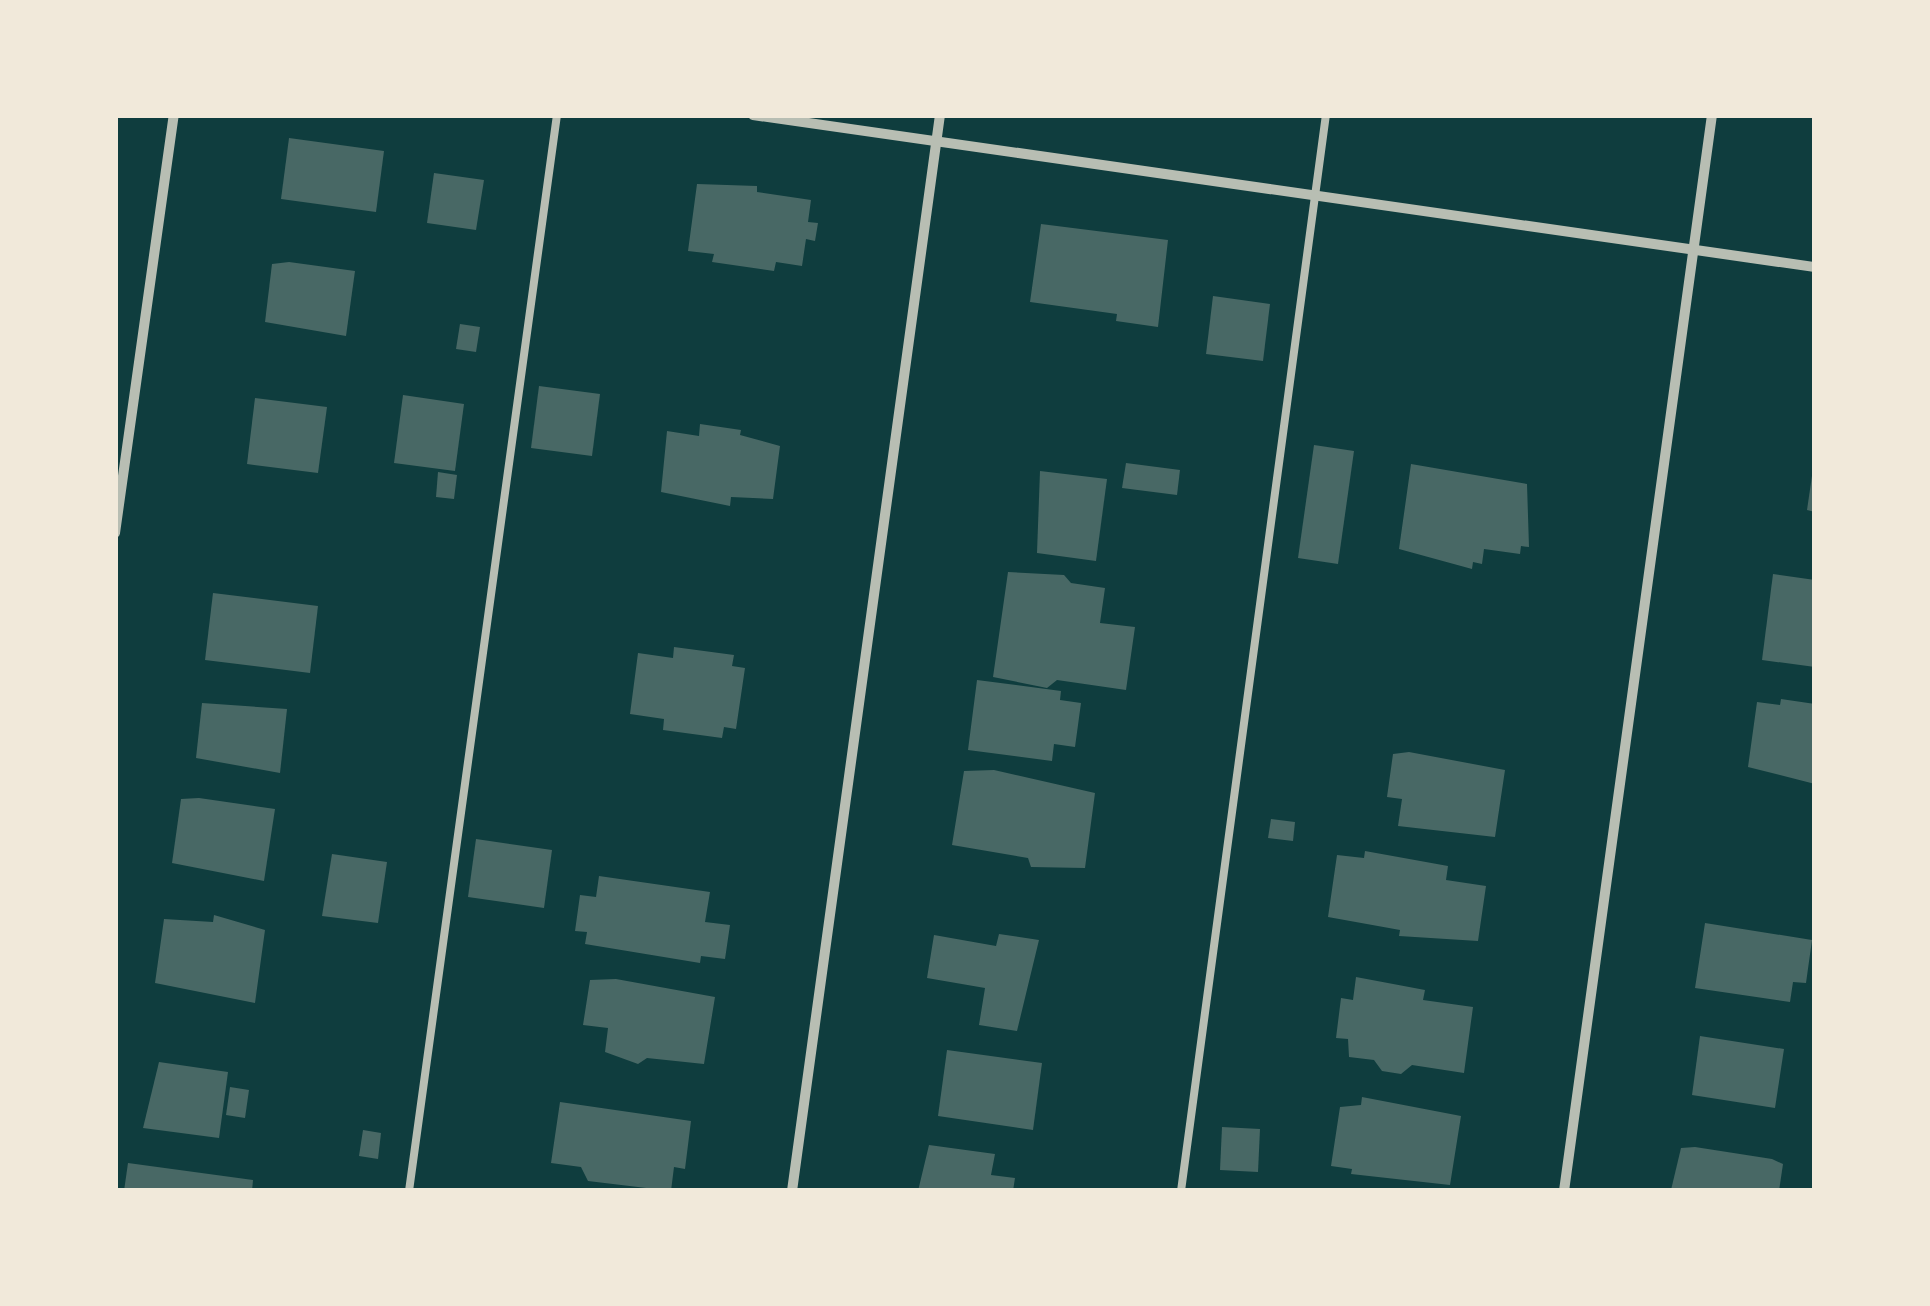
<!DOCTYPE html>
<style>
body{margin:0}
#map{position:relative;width:1930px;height:1306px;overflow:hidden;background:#0f3d3e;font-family:"Noto Sans",sans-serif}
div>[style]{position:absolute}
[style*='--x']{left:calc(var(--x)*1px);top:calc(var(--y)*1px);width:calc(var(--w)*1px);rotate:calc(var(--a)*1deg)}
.building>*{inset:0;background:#486865}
.service>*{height:8px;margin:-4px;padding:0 4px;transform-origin:4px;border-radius:4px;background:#b8beb3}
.minor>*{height:10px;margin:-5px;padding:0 5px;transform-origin:5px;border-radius:5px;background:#b8beb3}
span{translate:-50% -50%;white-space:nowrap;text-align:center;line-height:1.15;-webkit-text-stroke:9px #f1e9da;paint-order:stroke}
.frame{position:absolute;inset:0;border:118px solid #f1e9da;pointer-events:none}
</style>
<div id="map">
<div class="building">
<i style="clip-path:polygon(289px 138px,384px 151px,376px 212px,281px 199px)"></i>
<i style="clip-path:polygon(434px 173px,484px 180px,476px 230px,427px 223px)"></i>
<i style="clip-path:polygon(697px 184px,757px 186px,757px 192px,811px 200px,808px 222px,818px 223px,815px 241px,806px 239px,802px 266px,776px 262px,774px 271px,712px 262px,714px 254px,688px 251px)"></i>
<i style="clip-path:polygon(1041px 224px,1168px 240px,1158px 327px,1116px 321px,1117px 314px,1030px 302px)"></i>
<i style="clip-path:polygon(289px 262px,355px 271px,346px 336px,265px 322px,272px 264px)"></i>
<i style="clip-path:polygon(1213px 296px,1270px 304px,1263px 361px,1206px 354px)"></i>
<i style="clip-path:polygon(460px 324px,480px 327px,476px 352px,456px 349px)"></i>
<i style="clip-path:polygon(539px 386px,600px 394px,592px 456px,531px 448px)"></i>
<i style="clip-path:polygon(403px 395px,464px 404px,455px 471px,394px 463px)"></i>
<i style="clip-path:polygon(255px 398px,327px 407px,318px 473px,247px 464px)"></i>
<i style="clip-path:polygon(700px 424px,741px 430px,740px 435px,780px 446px,773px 499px,731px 497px,730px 506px,661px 492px,667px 431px,699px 436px)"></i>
<i style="clip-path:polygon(1314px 445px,1354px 451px,1338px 564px,1298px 558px)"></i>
<i style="clip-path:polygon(1126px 463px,1180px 470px,1177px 495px,1122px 488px)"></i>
<i style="clip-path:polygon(1411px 464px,1527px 484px,1529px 547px,1521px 546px,1520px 554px,1484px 549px,1482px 564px,1473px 562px,1472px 569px,1399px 549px)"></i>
<i style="clip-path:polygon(1813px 469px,1815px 469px,1815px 512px,1807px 510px)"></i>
<i style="clip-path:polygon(1040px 471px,1107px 479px,1096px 561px,1037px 553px)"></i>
<i style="clip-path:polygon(438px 472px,457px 475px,454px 499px,436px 497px)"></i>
<i style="clip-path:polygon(1008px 572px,1064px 575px,1071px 583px,1105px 588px,1100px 623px,1135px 627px,1126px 690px,1057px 680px,1047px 688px,993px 677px)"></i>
<i style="clip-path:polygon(1773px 574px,1815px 580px,1815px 667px,1762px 660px)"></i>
<i style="clip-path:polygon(213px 593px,318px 606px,310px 673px,205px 660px)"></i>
<i style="clip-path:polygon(674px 647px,734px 655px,732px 666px,745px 668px,736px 729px,724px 727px,722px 738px,663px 730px,664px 719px,630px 714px,638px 653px,673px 658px)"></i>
<i style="clip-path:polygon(977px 680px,1061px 691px,1060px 700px,1081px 703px,1075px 747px,1054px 744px,1052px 761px,968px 750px)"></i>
<i style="clip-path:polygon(1781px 699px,1815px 704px,1815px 784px,1748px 767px,1757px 702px,1780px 705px)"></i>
<i style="clip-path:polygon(202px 703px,287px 709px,280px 773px,196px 758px)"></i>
<i style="clip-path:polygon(1409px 752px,1505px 770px,1495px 837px,1398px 826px,1402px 799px,1387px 797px,1393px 754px)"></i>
<i style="clip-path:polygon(994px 770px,1095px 793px,1085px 868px,1031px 867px,1028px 858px,952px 845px,964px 771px)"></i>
<i style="clip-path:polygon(199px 798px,275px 809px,264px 881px,172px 863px,181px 799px)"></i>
<i style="clip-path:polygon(1271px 819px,1295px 822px,1293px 841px,1268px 838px)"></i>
<i style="clip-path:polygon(476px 839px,552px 850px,544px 908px,468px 897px)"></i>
<i style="clip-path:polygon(1365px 851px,1448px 866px,1446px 880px,1486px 886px,1478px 941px,1399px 936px,1400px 930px,1328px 917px,1337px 855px,1364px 858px)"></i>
<i style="clip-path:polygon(332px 854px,387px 862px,378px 923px,322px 916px)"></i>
<i style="clip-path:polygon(599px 876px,710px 892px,705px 922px,730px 925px,725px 959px,701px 956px,700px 963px,585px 944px,587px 932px,575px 931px,580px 895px,596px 897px)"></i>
<i style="clip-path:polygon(214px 915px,265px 930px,255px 1003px,155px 983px,164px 919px,213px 922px)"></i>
<i style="clip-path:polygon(1705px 923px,1812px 940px,1806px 983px,1793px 982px,1790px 1002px,1695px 988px)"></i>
<i style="clip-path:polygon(999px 934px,1039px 940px,1017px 1031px,979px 1025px,985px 988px,927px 978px,934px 935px,996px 946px)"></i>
<i style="clip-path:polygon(1356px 977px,1425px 990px,1423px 1000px,1473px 1007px,1464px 1073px,1412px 1065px,1401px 1074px,1382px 1071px,1374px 1060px,1349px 1057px,1348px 1039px,1336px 1038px,1341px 998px,1353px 1000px)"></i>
<i style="clip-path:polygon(616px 979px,715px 997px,704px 1064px,647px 1058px,638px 1064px,605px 1052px,608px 1028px,583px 1025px,590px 980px)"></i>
<i style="clip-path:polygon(1700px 1036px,1784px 1049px,1775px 1108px,1692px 1095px)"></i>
<i style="clip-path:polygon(947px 1050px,1042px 1063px,1033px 1130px,938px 1116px)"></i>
<i style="clip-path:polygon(159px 1062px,228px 1072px,219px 1138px,143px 1128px)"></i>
<i style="clip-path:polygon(230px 1087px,249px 1090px,245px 1118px,226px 1115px)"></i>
<i style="clip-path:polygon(1362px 1097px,1461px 1116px,1450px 1185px,1351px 1174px,1352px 1169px,1331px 1166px,1340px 1107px,1361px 1105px)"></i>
<i style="clip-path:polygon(560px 1102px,691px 1121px,685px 1169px,674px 1167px,671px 1191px,588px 1181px,581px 1167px,551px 1163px)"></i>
<i style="clip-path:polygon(1222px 1127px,1260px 1129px,1258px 1172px,1220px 1170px)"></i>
<i style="clip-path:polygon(363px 1130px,381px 1133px,378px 1159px,359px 1156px)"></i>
<i style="clip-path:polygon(929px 1145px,995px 1154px,991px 1175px,1015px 1178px,1013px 1191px,918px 1191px)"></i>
<i style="clip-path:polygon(1695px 1147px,1772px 1159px,1783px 1164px,1779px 1191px,1671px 1190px,1681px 1148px)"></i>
<i style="clip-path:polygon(128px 1163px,253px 1180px,252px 1191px,124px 1191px)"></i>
</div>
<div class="service">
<i style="--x:409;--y:1191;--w:1086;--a:-82.17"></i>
<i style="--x:1181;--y:1191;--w:1086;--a:-82.33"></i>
</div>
<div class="minor">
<i style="--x:753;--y:115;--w:1073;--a:8.15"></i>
<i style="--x:115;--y:533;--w:422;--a:-82"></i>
<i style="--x:792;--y:1191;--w:1086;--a:-82.17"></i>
<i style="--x:1564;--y:1191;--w:1086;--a:-82.17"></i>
</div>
<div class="frame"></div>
</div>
